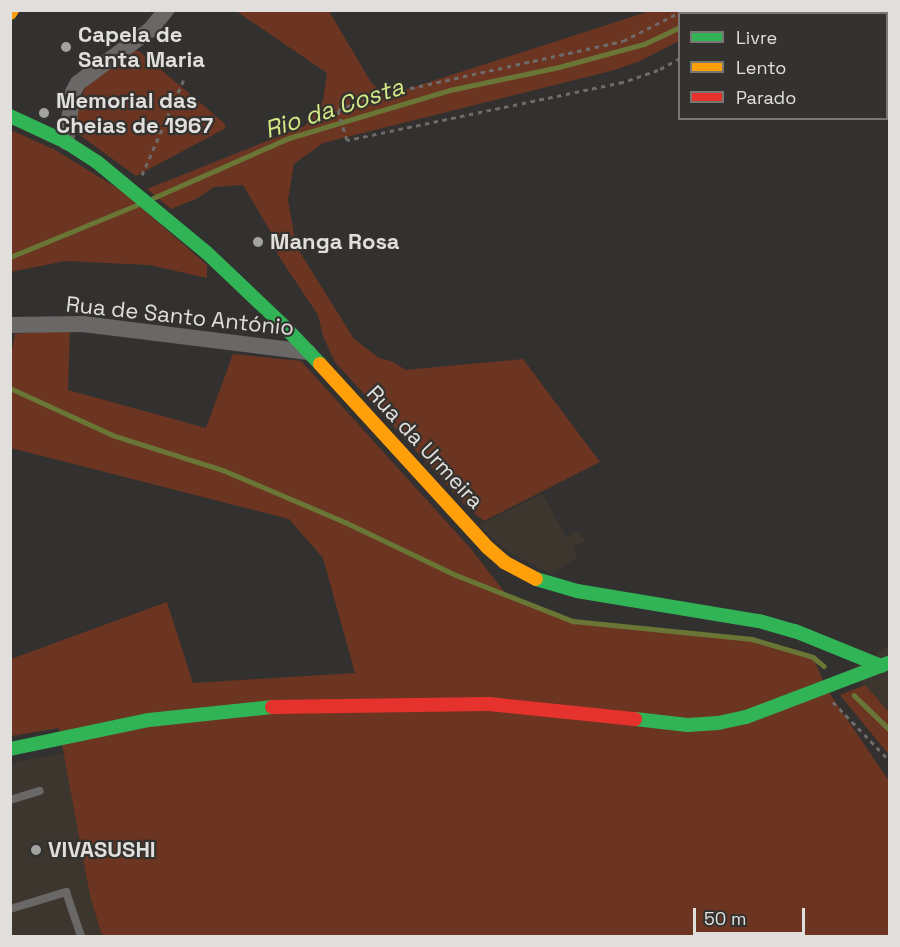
<!DOCTYPE html>
<meta charset="utf-8">
<style>
body{margin:0}
#map{position:relative;width:900px;height:947px;overflow:hidden;background:#33312f;font-family:"Space Grotesk",sans-serif}
div>[style]{position:absolute}
[style*='--x']{left:calc(var(--x)*1px);top:calc(var(--y)*1px);width:calc(var(--w)*1px);rotate:calc(var(--a)*1deg)}
.built>*{inset:0;background:#3c362e}
.green>*{inset:0;background:#6c3522}
.stream>*{height:4.5px;margin:-2.25px;padding:0 2.25px;transform-origin:2.25px;border-radius:2.25px;background:#697635}
.path>*{height:3px;margin-top:-1.5px;transform-origin:0;background:repeating-linear-gradient(90deg,#6e6c6a 0 4.5px,transparent 0 9px)}
.lane>*{height:8px;margin:-4px;padding:0 4px;transform-origin:4px;border-radius:4px;background:#6a6867}
.street>*{height:16px;margin:-8px;padding:0 8px;transform-origin:8px;border-radius:8px;background:#6a6867}
.fast>*{height:14px;margin:-7px;padding:0 7px;transform-origin:7px;border-radius:7px;background:#30b455}
.slow>*{height:14px;margin:-7px;padding:0 7px;transform-origin:7px;border-radius:7px;background:#ff9f0a}
.jam>*{height:14px;margin:-7px;padding:0 7px;transform-origin:7px;border-radius:7px;background:#e5322d}
.dots>*{width:16px;height:16px;translate:-50% -50%;box-sizing:border-box;border:3px solid #34322e;border-radius:50%}
span{translate:-50% -50%;white-space:nowrap;text-align:center;line-height:1.15;-webkit-text-stroke:4.5px #34322e;paint-order:stroke}
.poi-label{font-size:22px;color:#e0dfdc;font-weight:700}
.left{translate:0 -50%;text-align:left}
.street-label{font-size:22px;color:#e0dfdc}
.water-label{font-size:24px;color:#d4ea86;font-style:italic}
.frame{position:absolute;inset:0;border:12px solid #e0dfdc;pointer-events:none}
.legend{position:absolute;left:678px;top:12px;width:210px;height:108px;box-sizing:border-box;background:#34322e;border:2px solid #797774;margin:0;padding:8px 10px;list-style:none;font-size:18px;color:#e0dfdc}
.legend li{display:flex;align-items:center;gap:12px;height:30px}
.legend b{width:30px;border:2px solid #797774}
.scale{position:absolute;left:693px;top:908px;width:112px;height:27px;box-sizing:border-box;border:3px solid #e0dfdc;border-top:0;padding-left:8px;font-size:18px;line-height:21px;white-space:nowrap;color:#e0dfdc;-webkit-text-stroke:4px #34322e;paint-order:stroke}
</style>
<div id="map">
<div class="built">
<i style="clip-path:polygon(543px 494px,566px 537px,579px 530px,585px 541px,573px 547px,578px 558px,555px 571px,553px 575px,507px 551px,478px 525px)"></i>
<i style="clip-path:polygon(889px 646px,889px 712px,849px 669px)"></i>
<i style="clip-path:polygon(64px 753px,90px 896px,102px 936px,11px 936px,11px 763px)"></i>
</div>
<div class="green">
<i style="clip-path:polygon(236px 11px,329px 11px,372px 84px,389px 95px,650px 11px,739px 11px,733px 13px,680px 14px,679px 41px,640px 61px,615px 70px,323px 143px,294px 164px,288px 200px,296px 246px,354px 339px,379px 358px,394px 362px,405px 370px,523px 359px,600px 462px,484px 521px,468px 508px,335px 362px,323px 336px,318px 315px,278px 255px,272px 234px,243px 185px,214px 187px,198px 198px,171px 209px,147px 189px,305px 126px,323px 101px,327px 73px)"></i>
<i style="clip-path:polygon(132px 50px,139px 51px,224px 123px,226px 128px,136px 176px,77px 133px,77px 109px,85px 88px)"></i>
<i style="clip-path:polygon(11px 130px,55px 150px,122px 191px,207px 265px,207px 278px,149px 265px,65px 261px,11px 272px)"></i>
<i style="clip-path:polygon(70px 329px,68px 390px,206px 428px,233px 354px,301px 361px,471px 549px,506px 594px,573px 621px,752px 639px,813px 657px,826px 688px,889px 781px,889px 936px,102px 936px,90px 896px,59px 728px,11px 736px,11px 659px,167px 602px,193px 683px,355px 673px,323px 558px,289px 519px,11px 448px,10px 361px,15px 334px)"></i>
<i style="clip-path:polygon(865px 685px,889px 712px,889px 755px,840px 695px)"></i>
</div>
<div class="stream">
<i style="--x:707;--y:14;--w:7;--a:-34"></i>
<i style="--x:153;--y:198;--w:149;--a:-23.8"></i>
<i style="--x:289;--y:138;--w:168;--a:-16.6"></i>
<i style="--x:450;--y:90;--w:111;--a:-11.9"></i>
<i style="--x:559;--y:67;--w:88;--a:-15.1"></i>
<i style="--x:644;--y:44;--w:40;--a:-25"></i>
<i style="--x:10;--y:257;--w:137;--a:-22.3"></i>
<i style="--x:10;--y:388;--w:115;--a:24.6"></i>
<i style="--x:115;--y:436;--w:113;--a:17.5"></i>
<i style="--x:223;--y:470;--w:133;--a:23.1"></i>
<i style="--x:345;--y:522;--w:123;--a:25.5"></i>
<i style="--x:456;--y:575;--w:126;--a:21.5"></i>
<i style="--x:573;--y:621;--w:180;--a:5.7"></i>
<i style="--x:752;--y:639;--w:64;--a:16.4"></i>
<i style="--x:813;--y:657;--w:14;--a:39"></i>
<i style="--x:854;--y:695;--w:50;--a:44.2"></i>
</div>
<div class="path">
<i style="--x:762;--y:14;--w:6;--a:-39"></i>
<i style="--x:680;--y:58;--w:25;--a:151"></i>
<i style="--x:658;--y:70;--w:37;--a:161"></i>
<i style="--x:623;--y:82;--w:282;--a:168.1"></i>
<i style="--x:347;--y:140;--w:31;--a:-107"></i>
<i style="--x:338;--y:110;--w:40;--a:-21"></i>
<i style="--x:375;--y:96;--w:254;--a:-12.5"></i>
<i style="--x:623;--y:41;--w:68;--a:-26.9"></i>
<i style="--x:142;--y:175;--w:105;--a:-66.4"></i>
<i style="--x:833;--y:702;--w:82;--a:46"></i>
</div>
<div class="lane">
<i style="--x:10;--y:800;--w:31;--a:-17"></i>
<i style="--x:10;--y:909;--w:59;--a:-16.9"></i>
<i style="--x:66;--y:892;--w:46;--a:71.2"></i>
</div>
<div class="street">
<i style="--x:66;--y:142;--w:50;--a:-82"></i>
<i style="--x:73;--y:92;--w:10;--a:-61"></i>
<i style="--x:78;--y:83;--w:89;--a:-36.4"></i>
<i style="--x:150;--y:30;--w:26;--a:-51"></i>
<i style="--x:10;--y:325;--w:73;--a:-0.8"></i>
<i style="--x:83;--y:324;--w:227;--a:7.1"></i>
</div>
<div class="fast">
<i style="--x:10;--y:116;--w:62;--a:24.9"></i>
<i style="--x:66;--y:142;--w:37;--a:33"></i>
<i style="--x:97;--y:162;--w:143;--a:39.6"></i>
<i style="--x:207;--y:253;--w:105;--a:43.5"></i>
<i style="--x:283;--y:325;--w:54;--a:46.5"></i>
<i style="--x:536;--y:579;--w:43;--a:16.3"></i>
<i style="--x:577;--y:591;--w:184;--a:9.4"></i>
<i style="--x:759;--y:621;--w:37;--a:16"></i>
<i style="--x:795;--y:631;--w:93;--a:22.1"></i>
<i style="--x:635;--y:719;--w:53;--a:6.5"></i>
<i style="--x:688;--y:725;--w:30;--a:-4"></i>
<i style="--x:718;--y:723;--w:29;--a:-12"></i>
<i style="--x:746;--y:717;--w:152;--a:-20.8"></i>
<i style="--x:10;--y:749;--w:142;--a:-11.8"></i>
<i style="--x:149;--y:720;--w:124;--a:-6"></i>
</div>
<div class="slow">
<i style="--x:10;--y:13;--w:4;--a:-56"></i>
<i style="--x:320;--y:364;--w:248;--a:47.6"></i>
<i style="--x:487;--y:547;--w:23;--a:41"></i>
<i style="--x:504;--y:562;--w:36;--a:28"></i>
</div>
<div class="jam">
<i style="--x:272;--y:707;--w:217;--a:-0.8"></i>
<i style="--x:489;--y:704;--w:147;--a:5.9"></i>
</div>
<div class="dots">
<i style="left:66px;top:47px;background:#a3a29f"></i>
<i style="left:44px;top:113px;background:#a3a29f"></i>
<i style="left:258px;top:242px;background:#a3a29f"></i>
<i style="left:36px;top:850px;background:#a3a29f"></i>
</div>
<div class="poi-label">
<span class="left" style="left:78px;top:47px">Capela de<br>Santa Maria</span>
<span class="left" style="left:56px;top:113px">Memorial das<br>Cheias de 1967</span>
<span class="left" style="left:270px;top:242px">Manga Rosa</span>
<span class="left" style="left:48px;top:850px">VIVASUSHI</span>
</div>
<div class="street-label">
<span style="left:180px;top:316px;rotate:6deg">Rua de Santo António</span>
<span style="left:425px;top:447px;rotate:47deg">Rua da Urmeira</span>
</div>
<div class="water-label">
<span style="left:334px;top:108px;rotate:-18deg">Rio da Costa</span>
</div>
<div class="frame"></div>
<ul class="legend">
<li><b style="height:8px;background:#30b455"></b>Livre</li>
<li><b style="height:8px;background:#ff9f0a"></b>Lento</li>
<li><b style="height:8px;background:#e5322d"></b>Parado</li>
</ul>
<div class="scale">50 m</div>
</div>
